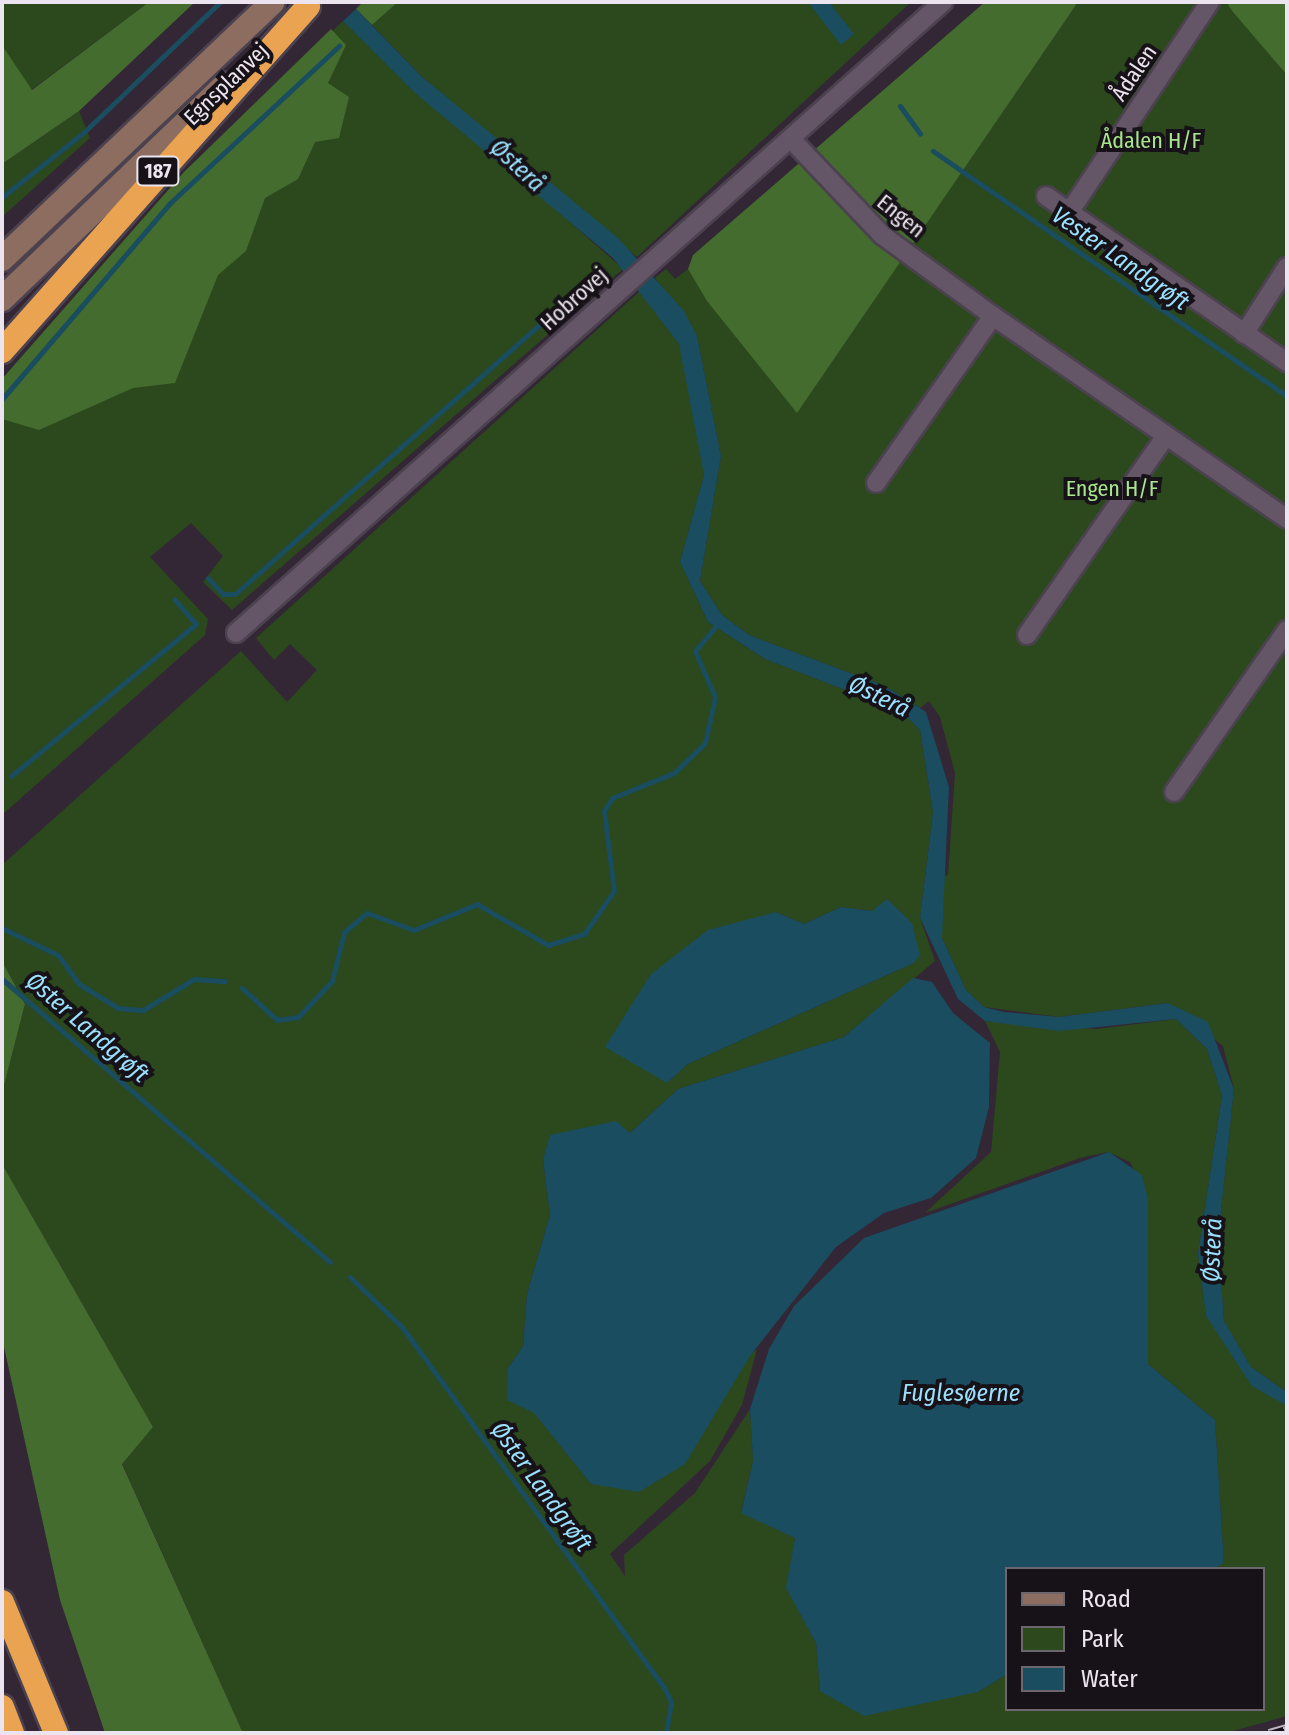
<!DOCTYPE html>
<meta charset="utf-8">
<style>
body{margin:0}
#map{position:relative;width:1289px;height:1735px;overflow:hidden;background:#332635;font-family:"Fira Sans Condensed",sans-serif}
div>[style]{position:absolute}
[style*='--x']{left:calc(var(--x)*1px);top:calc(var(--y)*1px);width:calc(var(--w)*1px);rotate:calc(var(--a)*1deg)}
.green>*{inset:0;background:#2b491d}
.forest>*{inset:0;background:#436c2e}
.water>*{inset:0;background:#194d5f}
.stream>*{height:5px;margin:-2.5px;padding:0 2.5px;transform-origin:2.5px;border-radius:2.5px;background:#194d5f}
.roads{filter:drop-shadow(2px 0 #4c424f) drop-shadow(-2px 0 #4c424f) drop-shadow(0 2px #4c424f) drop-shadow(0 -2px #4c424f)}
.street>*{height:18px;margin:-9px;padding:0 9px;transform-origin:9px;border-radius:9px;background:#645667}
.secondary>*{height:24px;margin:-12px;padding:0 12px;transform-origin:12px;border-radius:12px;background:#8c6d60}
.highway>*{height:24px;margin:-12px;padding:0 12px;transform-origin:12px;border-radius:12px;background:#eaa451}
.rail>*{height:8px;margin-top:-4px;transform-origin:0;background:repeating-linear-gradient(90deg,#171218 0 15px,#beb4c0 0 30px);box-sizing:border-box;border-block:2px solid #beb4c0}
span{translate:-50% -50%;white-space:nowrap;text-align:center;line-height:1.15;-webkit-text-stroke:8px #171218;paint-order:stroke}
.shield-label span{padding:2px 6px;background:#171218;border:2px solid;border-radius:6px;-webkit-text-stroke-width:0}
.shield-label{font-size:20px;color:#ece4ee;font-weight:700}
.street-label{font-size:22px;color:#ece4ee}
.park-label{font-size:22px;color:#a8e58c}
.water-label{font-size:24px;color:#9be1fd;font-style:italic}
.frame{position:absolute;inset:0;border:4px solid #ece4ee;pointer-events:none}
.legend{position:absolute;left:1005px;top:1567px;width:260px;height:144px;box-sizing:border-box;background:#171218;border:2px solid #6c666e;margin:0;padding:10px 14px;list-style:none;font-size:24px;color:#ece4ee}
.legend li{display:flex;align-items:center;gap:16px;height:40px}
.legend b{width:40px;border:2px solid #6c666e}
</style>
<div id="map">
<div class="green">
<i style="clip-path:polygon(2px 2px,149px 2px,31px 90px,2px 45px)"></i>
<i style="clip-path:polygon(398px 2px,911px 2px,637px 257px,421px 76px,372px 25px)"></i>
<i style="clip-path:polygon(1078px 2px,1226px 2px,1287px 75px,1287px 1392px,1251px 1367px,1224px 1322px,1218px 1239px,1234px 1089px,1223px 1046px,1168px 1003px,1059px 1017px,984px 1007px,966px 990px,942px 938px,939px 879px,948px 875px,955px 773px,940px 717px,929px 701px,920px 708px,885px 686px,749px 635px,722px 615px,700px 581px,721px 456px,697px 336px,655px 278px,666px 269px,675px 279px,688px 269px,797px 412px)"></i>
<i style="clip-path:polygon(343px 21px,623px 269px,232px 610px,203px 582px,223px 556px,191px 523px,150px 557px,208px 619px,205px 635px,2px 815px,2px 379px,184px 172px)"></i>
<i style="clip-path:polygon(79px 111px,90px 138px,2px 217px,2px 164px)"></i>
<i style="clip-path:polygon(evenodd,640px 291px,679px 344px,694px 392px,704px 475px,680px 562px,708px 622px,765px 659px,902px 712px,920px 730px,933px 812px,920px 918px,935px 961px,844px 1037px,678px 1089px,630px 1133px,543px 1160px,550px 1215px,527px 1294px,523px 1346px,508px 1368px,508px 1400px,534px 1412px,591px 1484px,757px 1349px,742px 1405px,710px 1461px,610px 1554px,625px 1576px,624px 1555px,695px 1493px,750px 1409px,753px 1461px,741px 1512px,795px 1538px,787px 1588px,816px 1643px,820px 1691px,978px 1692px,1007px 1674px,1007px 1709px,1263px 1709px,1263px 1569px,1213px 1569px,1224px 1562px,1215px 1420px,1148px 1364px,1148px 1199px,1130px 1162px,1108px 1152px,1080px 1158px,925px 1213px,991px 1152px,1000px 1052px,985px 1021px,1097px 1029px,1176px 1019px,1207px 1049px,1222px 1096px,1198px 1253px,1206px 1316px,1287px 1406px,1287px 1716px,1226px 1733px,243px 1733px,122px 1463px,153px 1427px,2px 1164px,2px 1093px,25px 1004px,2px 961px,2px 865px,241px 651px,287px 702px,317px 670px,290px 644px,274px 660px,256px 638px,640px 291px,841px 907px,872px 911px,914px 963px,688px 1064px,667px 1083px,776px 912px,804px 924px,841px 907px)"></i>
</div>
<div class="forest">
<i style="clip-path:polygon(149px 2px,195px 2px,79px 111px,2px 164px,2px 45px,32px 90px)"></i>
<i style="clip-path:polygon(363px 2px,398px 2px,372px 25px,356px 9px)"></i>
<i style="clip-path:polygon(985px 2px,1078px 2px,797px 413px,707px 301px,688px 269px,693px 255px)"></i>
<i style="clip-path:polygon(1226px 2px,1287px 2px,1287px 75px,1233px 12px)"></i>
<i style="clip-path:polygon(331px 29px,346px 45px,328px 83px,349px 97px,339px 138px,315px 142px,298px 179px,265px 198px,246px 251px,218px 275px,175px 383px,133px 388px,39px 430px,2px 419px,2px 379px,184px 172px)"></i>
<i style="clip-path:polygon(2px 961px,25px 1004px,2px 1093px)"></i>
<i style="clip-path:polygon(2px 1164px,153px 1427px,122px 1464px,243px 1733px,105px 1733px,60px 1600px,2px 1338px)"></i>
</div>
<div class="water">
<i style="clip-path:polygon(808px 2px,829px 2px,854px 34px,841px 45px)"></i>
<i style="clip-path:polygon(356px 9px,421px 76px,618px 238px,684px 311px,697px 336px,721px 456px,700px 581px,722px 615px,749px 635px,885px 686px,926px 712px,949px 787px,942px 938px,966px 990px,984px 1007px,1004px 1012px,1059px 1017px,1168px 1003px,1208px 1022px,1234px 1089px,1218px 1239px,1224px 1321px,1251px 1367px,1287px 1392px,1287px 1406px,1252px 1386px,1206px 1316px,1198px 1253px,1222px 1096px,1207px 1049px,1176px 1019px,1059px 1031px,985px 1021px,958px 999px,920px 918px,933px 812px,920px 730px,902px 712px,765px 659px,708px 622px,680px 562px,704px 475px,679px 344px,613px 258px,415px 93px,343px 21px)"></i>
<i style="clip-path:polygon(887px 899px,912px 923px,920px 955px,914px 963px,688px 1064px,667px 1083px,605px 1047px,651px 974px,708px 930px,776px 912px,804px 924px,841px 907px,872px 911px)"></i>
<i style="clip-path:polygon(913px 978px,932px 982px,953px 1013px,990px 1043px,989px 1107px,976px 1158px,931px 1198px,884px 1213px,836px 1247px,750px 1356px,685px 1464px,639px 1492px,591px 1484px,534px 1413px,507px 1400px,508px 1368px,523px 1346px,527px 1294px,550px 1215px,543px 1160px,550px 1135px,616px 1121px,630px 1133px,678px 1089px,844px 1037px)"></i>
<i style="clip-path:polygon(1109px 1152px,1142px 1175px,1148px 1199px,1148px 1364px,1215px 1420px,1224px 1563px,1213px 1569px,1007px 1569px,1007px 1674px,978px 1692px,864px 1716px,820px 1691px,816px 1643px,786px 1588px,795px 1538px,741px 1513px,753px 1461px,750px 1409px,769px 1349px,794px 1306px,864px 1238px)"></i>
</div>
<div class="stream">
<i style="--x:900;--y:106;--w:34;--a:54"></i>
<i style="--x:933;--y:151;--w:431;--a:34.7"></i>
<i style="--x:2;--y:197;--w:103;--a:-38.3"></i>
<i style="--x:83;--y:133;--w:190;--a:-43.7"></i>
<i style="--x:2;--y:399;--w:258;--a:-49.4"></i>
<i style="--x:170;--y:203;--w:231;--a:-42.9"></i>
<i style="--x:208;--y:578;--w:22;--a:47"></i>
<i style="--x:223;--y:594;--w:12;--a:0"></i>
<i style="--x:235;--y:594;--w:477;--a:-41.5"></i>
<i style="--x:11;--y:776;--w:239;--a:-39.4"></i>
<i style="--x:196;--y:624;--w:33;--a:-131"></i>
<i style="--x:2;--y:928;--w:62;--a:25.7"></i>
<i style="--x:58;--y:955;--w:36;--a:54"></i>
<i style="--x:79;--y:984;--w:46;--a:31.6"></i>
<i style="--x:118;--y:1008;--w:25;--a:5"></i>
<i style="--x:143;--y:1010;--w:60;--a:-31.3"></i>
<i style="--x:194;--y:979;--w:31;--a:4"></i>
<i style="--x:2;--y:979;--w:433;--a:40.8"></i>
<i style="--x:242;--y:988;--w:47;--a:42.4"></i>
<i style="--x:277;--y:1020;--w:21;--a:-8"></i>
<i style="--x:298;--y:1017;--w:50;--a:-46.6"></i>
<i style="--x:332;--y:981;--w:50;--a:-76.2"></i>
<i style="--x:344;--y:932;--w:30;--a:-40"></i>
<i style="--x:367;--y:913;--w:50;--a:19.9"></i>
<i style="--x:414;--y:930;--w:68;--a:-22.4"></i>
<i style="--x:477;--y:904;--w:82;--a:30"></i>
<i style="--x:548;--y:945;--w:38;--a:-17"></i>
<i style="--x:584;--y:934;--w:52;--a:-55.1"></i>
<i style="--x:614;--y:891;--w:81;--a:-97.1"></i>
<i style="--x:604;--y:811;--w:15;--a:-58"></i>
<i style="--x:612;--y:798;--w:67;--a:-22"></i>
<i style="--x:674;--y:773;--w:43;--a:-44.1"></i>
<i style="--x:705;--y:743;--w:47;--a:-77.7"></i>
<i style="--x:715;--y:697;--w:50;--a:-113.5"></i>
<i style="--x:695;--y:651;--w:38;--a:-50"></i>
<i style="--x:350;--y:1277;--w:72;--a:43.9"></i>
<i style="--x:402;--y:1327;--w:445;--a:54"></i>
<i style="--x:664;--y:1687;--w:17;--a:65"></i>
<i style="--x:671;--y:1702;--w:31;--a:99"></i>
</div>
<div class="roads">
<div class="street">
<i style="--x:791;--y:139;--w:132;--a:46.5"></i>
<i style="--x:882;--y:235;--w:137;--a:36.1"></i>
<i style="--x:1046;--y:196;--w:293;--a:34.6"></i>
<i style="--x:1070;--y:211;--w:252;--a:-56.2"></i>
<i style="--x:1244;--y:334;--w:80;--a:-57.3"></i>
<i style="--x:876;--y:483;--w:204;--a:-55"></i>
<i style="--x:993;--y:316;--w:357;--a:34.6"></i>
<i style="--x:236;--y:633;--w:948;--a:-41.75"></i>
<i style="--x:1027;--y:635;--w:243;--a:-55.1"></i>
<i style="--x:1174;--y:792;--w:198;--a:-55.1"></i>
</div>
<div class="secondary">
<i style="--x:2;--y:259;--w:373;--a:-43.5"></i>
<i style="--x:2;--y:299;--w:310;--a:-43.8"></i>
</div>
<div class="highway">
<i style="--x:2;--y:351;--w:461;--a:-48.4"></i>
<i style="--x:2;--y:1602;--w:142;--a:67.6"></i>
<i style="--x:2;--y:1707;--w:28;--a:69"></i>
</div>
</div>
<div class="rail">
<i style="--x:1269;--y:1733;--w:19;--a:-16"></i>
</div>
<div class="shield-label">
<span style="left:158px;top:171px">187</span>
</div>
<div class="street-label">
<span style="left:1134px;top:73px;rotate:-56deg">Ådalen</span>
<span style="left:226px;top:84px;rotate:-44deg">Egnsplanvej</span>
<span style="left:901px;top:216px;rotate:39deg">Engen</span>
<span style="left:574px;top:299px;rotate:-42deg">Hobrovej</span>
</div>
<div class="park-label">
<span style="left:1151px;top:141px">Ådalen H/F</span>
<span style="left:1112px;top:489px">Engen H/F</span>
</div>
<div class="water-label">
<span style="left:517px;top:166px;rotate:43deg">Østerå</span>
<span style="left:1120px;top:259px;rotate:35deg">Vester Landgrøft</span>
<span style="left:879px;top:697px;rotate:26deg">Østerå</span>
<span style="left:87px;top:1028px;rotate:41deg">Øster Landgrøft</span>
<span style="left:1213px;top:1250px;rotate:-88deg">Østerå</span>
<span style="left:961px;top:1394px">Fuglesøerne</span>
<span style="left:541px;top:1487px;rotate:54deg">Øster Landgrøft</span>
</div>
<div class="frame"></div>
<ul class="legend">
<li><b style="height:10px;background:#8c6d60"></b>Road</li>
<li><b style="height:22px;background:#2b491d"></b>Park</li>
<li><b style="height:22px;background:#194d5f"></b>Water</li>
</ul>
</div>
